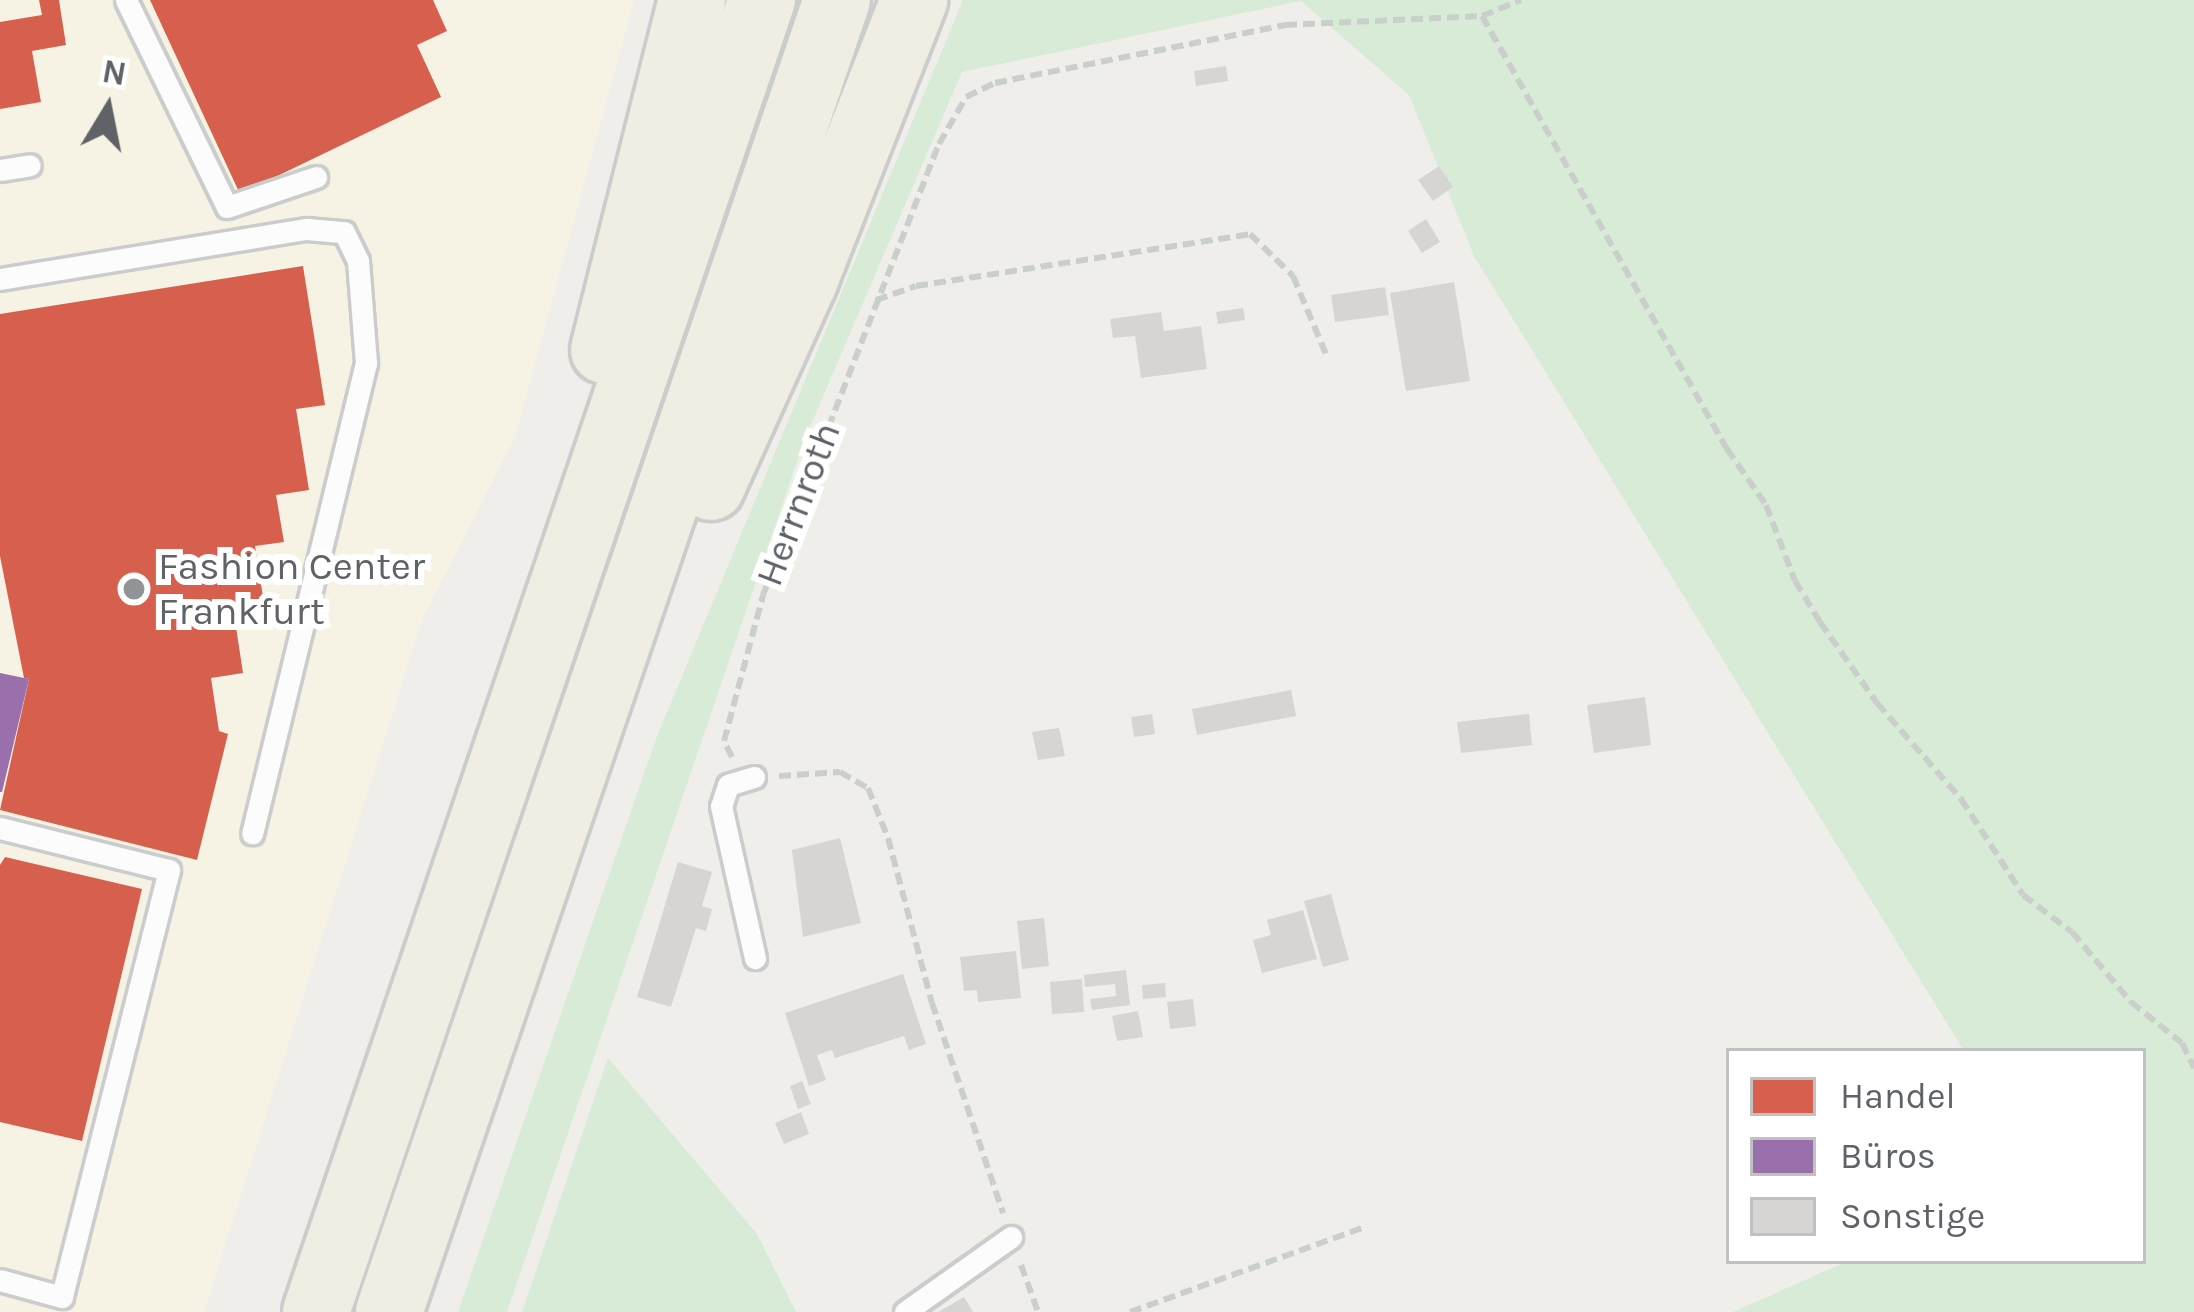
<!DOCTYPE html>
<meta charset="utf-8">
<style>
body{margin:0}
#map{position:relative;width:2194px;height:1312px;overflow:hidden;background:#efeeea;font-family:Karla,sans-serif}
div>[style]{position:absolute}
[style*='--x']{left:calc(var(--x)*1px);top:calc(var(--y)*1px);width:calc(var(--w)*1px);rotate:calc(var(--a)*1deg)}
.commercial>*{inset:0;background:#f7f3e4}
.green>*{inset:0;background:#d8ebd6}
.shops>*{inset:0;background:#d6604d}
.offices>*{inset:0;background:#9970ab}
.building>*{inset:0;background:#d6d5d3}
.path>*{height:6px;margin-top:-3px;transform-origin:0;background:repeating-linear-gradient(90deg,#cacfcc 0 12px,transparent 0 18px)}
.roads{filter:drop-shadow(3px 0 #cbcccc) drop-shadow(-3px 0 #cbcccc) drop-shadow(0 3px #cbcccc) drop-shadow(0 -3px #cbcccc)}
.lane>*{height:21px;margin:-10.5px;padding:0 10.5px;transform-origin:10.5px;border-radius:10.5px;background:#fdfcfc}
.highway>*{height:66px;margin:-33px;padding:0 33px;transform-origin:33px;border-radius:33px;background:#f0ede3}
.dots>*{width:33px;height:33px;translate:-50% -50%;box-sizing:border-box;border:6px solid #fff;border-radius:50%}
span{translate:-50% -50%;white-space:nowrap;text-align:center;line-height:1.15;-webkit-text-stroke:12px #fff;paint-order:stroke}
.street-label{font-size:39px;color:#5f6368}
.poi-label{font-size:39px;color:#5f6368}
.left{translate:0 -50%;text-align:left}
.legend{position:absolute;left:1726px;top:1048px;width:420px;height:216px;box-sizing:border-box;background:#fff;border:3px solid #bfc1c3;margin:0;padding:15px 21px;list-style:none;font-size:36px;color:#5f6368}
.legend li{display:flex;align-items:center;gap:24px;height:60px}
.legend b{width:60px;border:3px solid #bfc1c3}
.north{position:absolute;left:48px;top:48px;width:120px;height:120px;-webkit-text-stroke:9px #fff;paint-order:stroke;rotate:10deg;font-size:33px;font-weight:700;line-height:48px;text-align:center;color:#5f6368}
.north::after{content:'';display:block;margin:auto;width:42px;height:54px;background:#5f6368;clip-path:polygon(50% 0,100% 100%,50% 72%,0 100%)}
</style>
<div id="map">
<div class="commercial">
<i style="clip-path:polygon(0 0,634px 0,515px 437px,422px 620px,204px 1312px,0 1312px)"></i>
</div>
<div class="green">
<i style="clip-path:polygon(963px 0,2194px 0,2194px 1312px,1733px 1312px,1848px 1261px,2143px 1261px,2143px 1051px,1964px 1051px,1474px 256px,1409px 95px,1301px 1px,962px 72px,804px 441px,507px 1312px,458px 1312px,656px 739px)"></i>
<i style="clip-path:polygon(608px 1058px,757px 1234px,796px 1312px,522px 1312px)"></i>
</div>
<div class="shops">
<i style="clip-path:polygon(39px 0,59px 0,66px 45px,32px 51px,41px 102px,0 109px,0 22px,42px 15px)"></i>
<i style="clip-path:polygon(150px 0,433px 0,447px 31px,417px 45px,441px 97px,240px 194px)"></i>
<i style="clip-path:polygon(303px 266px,325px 405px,296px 409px,309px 490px,276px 495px,284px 542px,255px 546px,267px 622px,236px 627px,243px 673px,211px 678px,219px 731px,228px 734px,197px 860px,0 810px,29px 679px,24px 678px,0 556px,0 314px)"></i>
<i style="clip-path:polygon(5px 857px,142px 889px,82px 1141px,0 1122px,0 865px)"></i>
</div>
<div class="offices">
<i style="clip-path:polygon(0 673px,29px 679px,2px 792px,0 792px)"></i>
</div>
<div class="building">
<i style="clip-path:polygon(1226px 66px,1228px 81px,1196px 86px,1194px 71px)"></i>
<i style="clip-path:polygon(1439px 166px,1453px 187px,1433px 201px,1418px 180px)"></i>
<i style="clip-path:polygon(1426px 219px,1440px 242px,1422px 253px,1408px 231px)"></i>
<i style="clip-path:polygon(1454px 282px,1470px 381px,1406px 391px,1390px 293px)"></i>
<i style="clip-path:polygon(1385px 287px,1389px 315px,1335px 322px,1331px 295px)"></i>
<i style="clip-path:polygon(1243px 308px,1245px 320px,1218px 324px,1216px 312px)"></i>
<i style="clip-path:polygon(1161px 312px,1164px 331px,1201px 326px,1207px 369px,1141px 378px,1135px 336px,1113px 338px,1110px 319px)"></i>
<i style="clip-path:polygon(1291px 690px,1296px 716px,1197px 735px,1192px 709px)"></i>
<i style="clip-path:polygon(1645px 697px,1651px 745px,1594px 753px,1587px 705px)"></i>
<i style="clip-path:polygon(1152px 714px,1155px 734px,1134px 737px,1131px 717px)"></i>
<i style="clip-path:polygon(1529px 714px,1532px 745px,1461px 753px,1457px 722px)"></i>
<i style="clip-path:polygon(1059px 728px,1065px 756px,1038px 760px,1032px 732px)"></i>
<i style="clip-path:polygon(840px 838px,861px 923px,803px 937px,792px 850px)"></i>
<i style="clip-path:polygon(678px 862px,712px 872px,702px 906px,712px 909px,706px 931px,696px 928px,671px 1007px,637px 997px)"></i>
<i style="clip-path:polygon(1331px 894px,1349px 960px,1323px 967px,1304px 901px)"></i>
<i style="clip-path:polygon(1303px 910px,1317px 959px,1262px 973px,1253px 940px,1271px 935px,1267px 920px)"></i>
<i style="clip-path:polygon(1044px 918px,1049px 966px,1022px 969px,1017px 921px)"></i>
<i style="clip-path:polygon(1016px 951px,1021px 998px,978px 1002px,977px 990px,964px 991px,960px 957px)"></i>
<i style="clip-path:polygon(1126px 970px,1130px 1005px,1092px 1010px,1090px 999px,1116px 996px,1115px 984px,1085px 987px,1084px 975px)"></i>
<i style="clip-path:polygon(903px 974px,926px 1044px,909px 1050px,904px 1036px,835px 1058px,832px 1050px,817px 1055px,826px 1080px,809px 1086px,785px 1013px)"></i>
<i style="clip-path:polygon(1082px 979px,1084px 1012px,1052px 1014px,1050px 982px)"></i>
<i style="clip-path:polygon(1165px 983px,1166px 997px,1143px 999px,1142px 985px)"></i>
<i style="clip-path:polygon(1193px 999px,1196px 1026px,1170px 1029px,1167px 1002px)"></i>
<i style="clip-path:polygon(1138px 1011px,1143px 1037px,1117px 1041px,1112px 1016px)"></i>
<i style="clip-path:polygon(802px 1081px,811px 1104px,798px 1109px,790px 1086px)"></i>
<i style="clip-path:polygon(801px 1112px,809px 1134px,784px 1144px,775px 1123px)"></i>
<i style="clip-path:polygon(964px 1297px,973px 1312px,938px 1312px)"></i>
</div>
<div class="path">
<i style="--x:1482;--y:16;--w:498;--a:60.5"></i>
<i style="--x:1727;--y:449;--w:68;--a:55.1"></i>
<i style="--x:1766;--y:505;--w:81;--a:69.1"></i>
<i style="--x:1795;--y:581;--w:48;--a:58.6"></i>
<i style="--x:1820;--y:622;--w:99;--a:54.9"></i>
<i style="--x:1877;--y:703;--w:128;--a:48.8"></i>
<i style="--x:1961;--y:799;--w:114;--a:57.1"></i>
<i style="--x:2023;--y:895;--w:61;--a:37.1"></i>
<i style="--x:2072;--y:932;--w:92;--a:49.9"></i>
<i style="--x:2131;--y:1002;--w:65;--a:38.8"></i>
<i style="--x:2182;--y:1043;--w:28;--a:64"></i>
<i style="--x:876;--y:300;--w:42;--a:-19.3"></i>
<i style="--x:916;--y:286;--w:338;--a:-8.8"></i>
<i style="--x:1250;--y:234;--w:60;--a:44.3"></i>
<i style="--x:1293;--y:276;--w:90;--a:67.1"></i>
<i style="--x:732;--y:757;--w:18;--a:-117"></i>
<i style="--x:724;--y:741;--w:151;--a:-75"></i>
<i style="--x:763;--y:595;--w:484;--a:-68.7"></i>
<i style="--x:939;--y:144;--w:54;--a:-60.1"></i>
<i style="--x:966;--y:97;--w:32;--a:-26"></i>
<i style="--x:995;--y:83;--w:296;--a:-11.3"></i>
<i style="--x:1285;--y:25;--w:197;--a:-2.6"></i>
<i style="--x:1482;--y:16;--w:42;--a:-22.3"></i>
<i style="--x:779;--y:776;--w:61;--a:-3.8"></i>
<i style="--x:840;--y:772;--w:32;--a:30"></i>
<i style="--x:868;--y:788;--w:54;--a:68.2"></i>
<i style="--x:888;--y:838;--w:171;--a:75.1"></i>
<i style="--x:932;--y:1003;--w:222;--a:71.3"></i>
<i style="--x:1021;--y:1265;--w:50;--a:70.1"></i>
<i style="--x:1130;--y:1312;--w:252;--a:-19.9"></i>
</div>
<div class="roads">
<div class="lane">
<i style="--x:126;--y:0;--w:230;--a:64"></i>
<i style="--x:227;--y:207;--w:94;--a:-18.6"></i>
<i style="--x:0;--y:170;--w:30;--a:-9"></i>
<i style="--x:0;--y:279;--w:311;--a:-9.3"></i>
<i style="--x:307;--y:229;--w:37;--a:5"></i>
<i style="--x:344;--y:232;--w:32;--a:64"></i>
<i style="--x:358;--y:261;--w:102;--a:85.5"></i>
<i style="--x:366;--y:363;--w:484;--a:103.6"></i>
<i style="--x:754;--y:777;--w:27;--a:163"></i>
<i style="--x:728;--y:785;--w:22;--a:108"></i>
<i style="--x:721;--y:806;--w:156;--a:77.4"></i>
<i style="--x:0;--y:828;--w:174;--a:14"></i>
<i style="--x:169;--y:870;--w:440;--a:104.1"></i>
<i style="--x:62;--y:1297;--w:64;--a:-164.7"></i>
<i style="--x:905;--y:1312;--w:130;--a:-35.3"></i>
</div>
<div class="highway">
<i style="--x:604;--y:350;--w:361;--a:-75.9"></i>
<i style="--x:711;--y:487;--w:226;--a:-65.7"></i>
<i style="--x:804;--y:281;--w:302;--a:-68.6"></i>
<i style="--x:316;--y:1312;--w:1386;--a:-71.23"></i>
<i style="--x:389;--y:1312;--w:1386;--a:-71.15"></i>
</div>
</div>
<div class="dots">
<i style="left:134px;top:589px;background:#919496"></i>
</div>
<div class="street-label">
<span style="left:798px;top:504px;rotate:-69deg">Herrnroth</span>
</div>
<div class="poi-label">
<span class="left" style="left:158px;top:589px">Fashion Center<br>Frankfurt</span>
</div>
<ul class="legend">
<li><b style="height:33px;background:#d6604d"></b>Handel</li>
<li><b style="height:33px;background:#9970ab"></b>Büros</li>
<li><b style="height:33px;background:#d6d5d3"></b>Sonstige</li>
</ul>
<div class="north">N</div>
</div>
